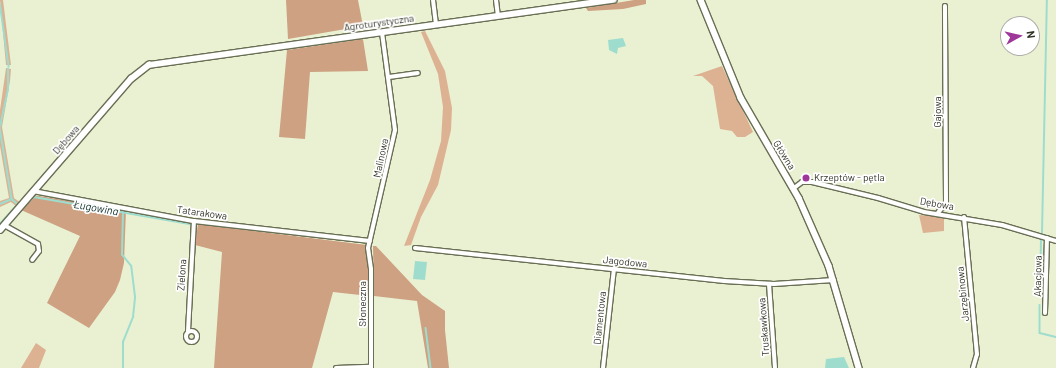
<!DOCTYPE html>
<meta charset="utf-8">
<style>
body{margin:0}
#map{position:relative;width:1056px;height:368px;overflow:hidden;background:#eaf1d2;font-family:Barlow,sans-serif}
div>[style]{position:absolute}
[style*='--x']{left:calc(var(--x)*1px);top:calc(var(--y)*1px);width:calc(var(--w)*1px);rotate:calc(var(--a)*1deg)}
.green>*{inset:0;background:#dcb293}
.forest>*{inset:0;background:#cda181}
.water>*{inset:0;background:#9eddcd}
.stream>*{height:1.5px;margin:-0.75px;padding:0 0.75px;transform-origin:0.75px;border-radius:0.75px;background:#9eddcd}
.roads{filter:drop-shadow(1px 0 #696f54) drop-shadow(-1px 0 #696f54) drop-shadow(0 1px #696f54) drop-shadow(0 -1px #696f54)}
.street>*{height:4px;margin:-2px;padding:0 2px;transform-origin:2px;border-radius:2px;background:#fff}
.street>.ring{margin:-2px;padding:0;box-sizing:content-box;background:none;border:4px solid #fff;border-radius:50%}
.secondary>*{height:5.5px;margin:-2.75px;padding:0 2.75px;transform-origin:2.75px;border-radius:2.75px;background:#fff}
.dots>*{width:11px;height:11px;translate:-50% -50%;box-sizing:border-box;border:2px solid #fff;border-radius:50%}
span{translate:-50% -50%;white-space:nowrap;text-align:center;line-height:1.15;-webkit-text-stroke:3.5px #fff;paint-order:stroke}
.street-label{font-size:10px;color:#313327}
.poi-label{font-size:10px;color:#313327}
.left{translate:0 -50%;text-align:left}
.water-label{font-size:11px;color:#11312a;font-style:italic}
.north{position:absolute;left:1000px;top:16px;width:40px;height:40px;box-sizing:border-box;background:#fff;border:1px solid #adada9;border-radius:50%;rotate:82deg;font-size:11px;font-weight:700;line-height:16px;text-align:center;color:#313327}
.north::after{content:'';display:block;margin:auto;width:14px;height:18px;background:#9f379b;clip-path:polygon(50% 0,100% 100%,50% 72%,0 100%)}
</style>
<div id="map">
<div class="green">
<i style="clip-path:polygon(0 0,3px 0,11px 65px,6px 65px)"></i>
<i style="clip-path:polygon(425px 31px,445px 71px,452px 108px,451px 130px,438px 185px,421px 217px,411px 245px,404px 246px,430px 180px,441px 141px,443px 107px,438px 74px,421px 32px)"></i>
<i style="clip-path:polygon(722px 66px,753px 132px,745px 137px,737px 137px,732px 131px,720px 129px,713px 86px,702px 76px,693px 76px)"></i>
<i style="clip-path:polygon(6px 68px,11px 69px,10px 81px,2px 127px,14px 198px,21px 203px,17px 207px,11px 202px,0 207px,0 201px,9px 198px,0 146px,0 110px)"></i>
<i style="clip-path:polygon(919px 215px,944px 217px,944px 231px,923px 233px)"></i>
<i style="clip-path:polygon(36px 343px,46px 350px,39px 368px,21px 368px)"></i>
</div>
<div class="forest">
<i style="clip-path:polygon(286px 0,358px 0,363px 26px,288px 39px)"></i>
<i style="clip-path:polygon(634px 0,646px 0,646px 4px,623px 9px,588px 11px,586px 8px)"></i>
<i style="clip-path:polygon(363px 39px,368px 71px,310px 72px,305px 139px,279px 137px,287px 50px)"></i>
<i style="clip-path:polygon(33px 195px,126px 210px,124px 263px,120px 280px,115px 292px,89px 328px,47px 303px,80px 236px,21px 210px)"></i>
<i style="clip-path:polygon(198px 224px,367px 245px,369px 296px,333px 292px,312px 368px,214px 368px,222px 252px,195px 245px)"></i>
<i style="clip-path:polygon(373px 246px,376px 246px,422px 295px,445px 311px,445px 330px,449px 368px,428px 368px,417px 301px,374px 296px)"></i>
</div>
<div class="water">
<i style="clip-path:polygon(623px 38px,626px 46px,618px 48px,617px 54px,609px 50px,608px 40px)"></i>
<i style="clip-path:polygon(415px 261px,427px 262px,425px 280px,413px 279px)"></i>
<i style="clip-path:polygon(844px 357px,849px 368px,825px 368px,826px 359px)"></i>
</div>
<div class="stream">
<i style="--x:0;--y:2;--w:65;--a:82"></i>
<i style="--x:0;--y:127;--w:38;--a:-78"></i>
<i style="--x:8;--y:90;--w:21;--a:-90"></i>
<i style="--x:0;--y:128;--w:72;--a:80.4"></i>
<i style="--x:12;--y:199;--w:13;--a:42"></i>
<i style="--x:22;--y:208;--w:16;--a:-43"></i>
<i style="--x:34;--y:197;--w:159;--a:9.8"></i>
<i style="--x:0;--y:204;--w:13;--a:-23"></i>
<i style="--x:0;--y:224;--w:25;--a:-48"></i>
<i style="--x:1042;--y:233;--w:233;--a:-88.8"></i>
<i style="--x:1040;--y:297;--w:58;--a:-89"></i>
<i style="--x:1040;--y:305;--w:28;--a:90"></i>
<i style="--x:1040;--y:333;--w:16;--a:14"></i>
<i style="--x:426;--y:328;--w:40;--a:82.9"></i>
<i style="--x:123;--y:368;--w:26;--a:-90"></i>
<i style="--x:123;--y:342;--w:27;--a:-68"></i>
<i style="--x:133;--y:317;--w:20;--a:-84"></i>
<i style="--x:135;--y:297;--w:31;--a:-97"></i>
<i style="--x:131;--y:266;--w:14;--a:-129"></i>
<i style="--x:122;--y:255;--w:44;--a:-88.7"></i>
</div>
<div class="roads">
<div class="street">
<i style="--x:433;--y:0;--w:24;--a:83"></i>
<i style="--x:496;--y:0;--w:16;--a:83"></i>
<i style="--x:389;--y:77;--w:29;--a:-8"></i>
<i style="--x:794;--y:188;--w:10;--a:-37"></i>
<i style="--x:802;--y:182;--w:10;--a:0"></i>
<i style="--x:812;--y:182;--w:68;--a:13.6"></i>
<i style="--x:878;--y:198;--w:48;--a:16.9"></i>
<i style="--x:924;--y:212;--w:79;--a:9.5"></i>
<i style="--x:1002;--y:225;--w:56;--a:16.5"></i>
<i style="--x:33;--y:191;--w:164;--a:10.6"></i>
<i style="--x:194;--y:221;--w:177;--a:6.5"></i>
<i style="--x:937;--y:214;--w:14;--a:-51"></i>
<i style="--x:946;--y:203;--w:197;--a:-90.3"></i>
<i style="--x:964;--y:217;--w:138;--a:84.6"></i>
<i style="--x:977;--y:354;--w:15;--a:106"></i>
<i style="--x:4;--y:225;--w:39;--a:29"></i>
<i style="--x:38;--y:244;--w:7;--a:82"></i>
<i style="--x:39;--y:251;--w:11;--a:128"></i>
<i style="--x:415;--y:248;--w:311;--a:6.1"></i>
<i style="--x:724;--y:281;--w:50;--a:3.4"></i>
<i style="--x:774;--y:284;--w:60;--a:-3.8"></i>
<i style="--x:769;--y:284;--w:84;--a:85.9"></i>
<i style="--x:1045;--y:313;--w:75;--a:-88.5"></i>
<i class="ring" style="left:185.5px;top:330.5px;width:7px;height:7px"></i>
<i style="--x:188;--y:331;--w:110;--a:-86.9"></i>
<i style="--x:336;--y:368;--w:35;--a:-2"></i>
<i style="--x:371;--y:368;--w:99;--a:-90"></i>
<i style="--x:371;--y:269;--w:21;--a:-98"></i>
<i style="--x:368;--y:248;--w:121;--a:-77.1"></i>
<i style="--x:395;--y:130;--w:99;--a:-97.6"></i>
<i style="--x:603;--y:368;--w:100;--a:-83.7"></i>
</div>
<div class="secondary">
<i style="--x:701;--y:0;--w:106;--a:67.8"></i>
<i style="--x:741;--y:98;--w:116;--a:59.9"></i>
<i style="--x:799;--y:198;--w:74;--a:66.2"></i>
<i style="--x:829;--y:266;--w:106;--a:73.6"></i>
<i style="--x:0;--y:230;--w:200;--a:-49.1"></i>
<i style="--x:131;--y:79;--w:23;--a:-38"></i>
<i style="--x:149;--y:65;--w:469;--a:-8"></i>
</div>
</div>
<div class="dots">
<i style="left:806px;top:178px;background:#9f379b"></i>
</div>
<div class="street-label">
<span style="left:379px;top:23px;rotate:-8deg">Agroturystyczna</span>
<span style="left:938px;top:112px;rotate:-90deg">Gajowa</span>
<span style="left:66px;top:140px;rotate:-49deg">Dębowa</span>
<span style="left:784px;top:155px;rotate:58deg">Główna</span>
<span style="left:381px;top:158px;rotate:-78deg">Malinowa</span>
<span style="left:937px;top:204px;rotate:10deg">Dębowa</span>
<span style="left:202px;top:213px;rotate:8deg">Tatarakowa</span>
<span style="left:625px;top:262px;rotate:6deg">Jagodowa</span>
<span style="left:182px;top:275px;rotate:-86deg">Zielona</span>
<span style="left:1038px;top:276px;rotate:-89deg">Akacjowa</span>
<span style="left:963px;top:294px;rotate:-96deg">Jarzębinowa</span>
<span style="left:363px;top:304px;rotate:-90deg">Słoneczna</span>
<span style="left:600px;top:318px;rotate:-84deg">Diamentowa</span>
<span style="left:764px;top:327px;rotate:-94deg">Truskawkowa</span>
</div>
<div class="poi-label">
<span class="left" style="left:814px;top:178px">Krzeptów - pętla</span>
</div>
<div class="water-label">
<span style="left:96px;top:208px;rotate:10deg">Ługowina</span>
</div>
<div class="north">N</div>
</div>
